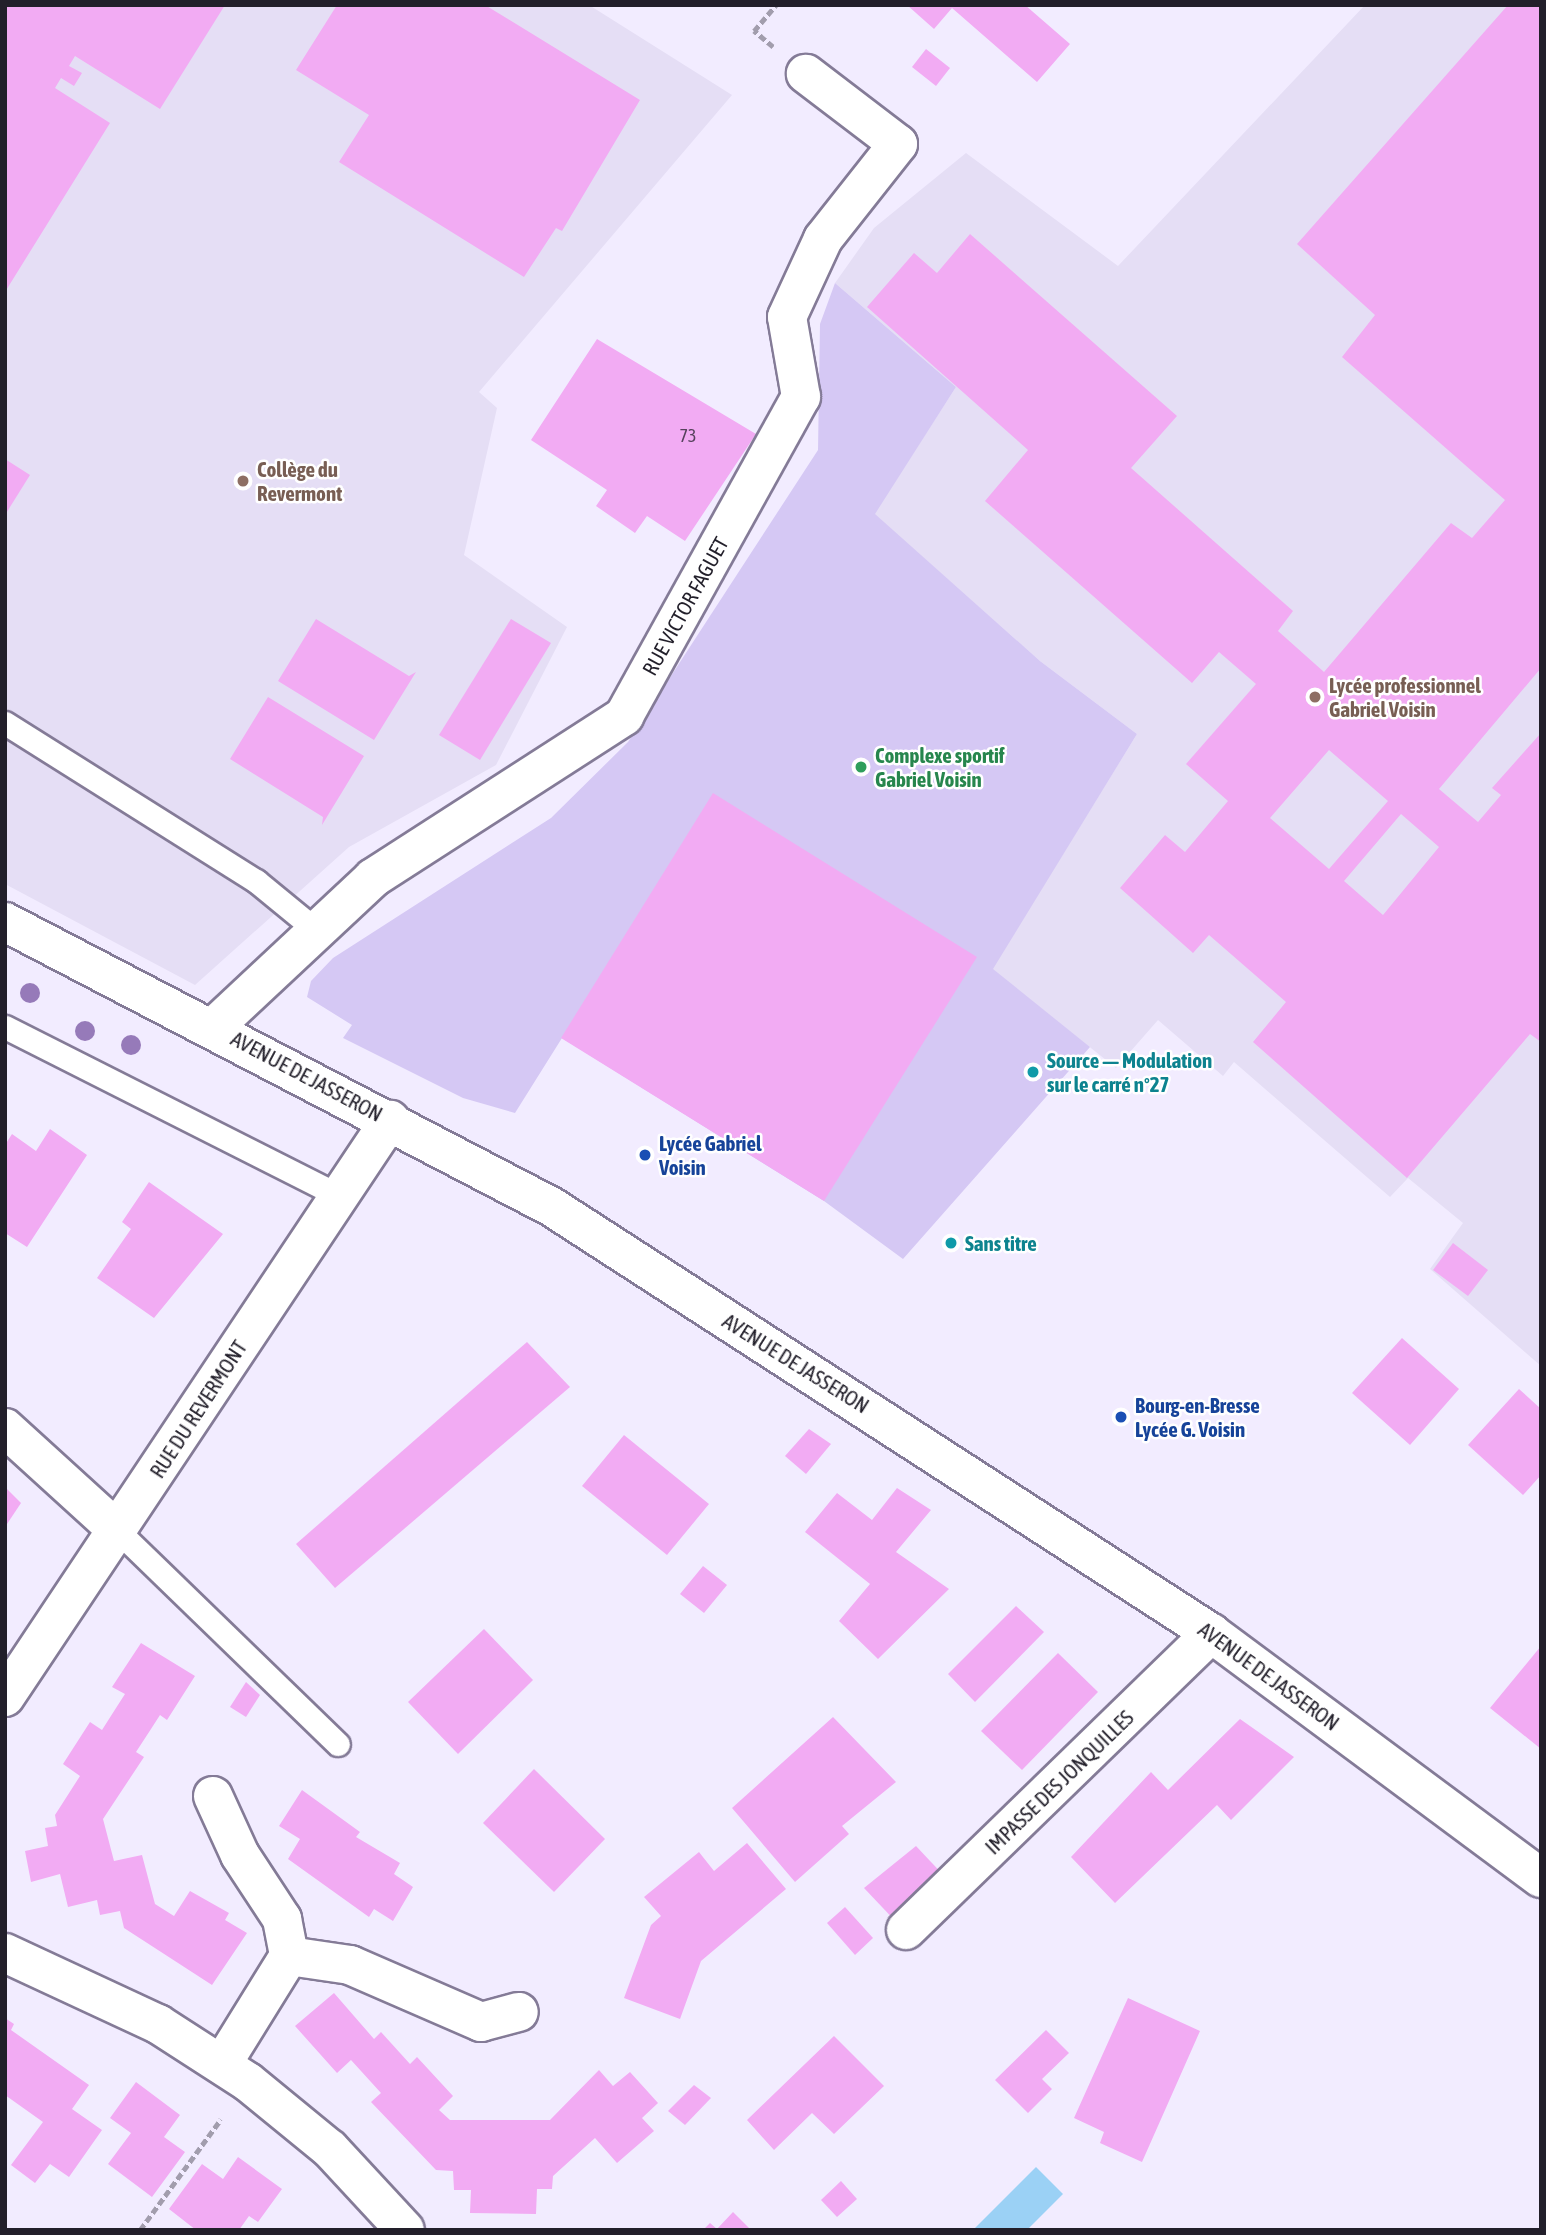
<!DOCTYPE html>
<meta charset="utf-8">
<style>
body{margin:0}
#map{position:relative;width:1546px;height:2235px;overflow:hidden;background:#f2ecff;font-family:"Asap Condensed",sans-serif}
div>[style]{position:absolute}
[style*='--x']{left:calc(var(--x)*1px);top:calc(var(--y)*1px);width:calc(var(--w)*1px);rotate:calc(var(--a)*1deg)}
.built>*{inset:0;background:#e5def5}
.green>*{inset:0;background:#d5c8f4}
.water>*{inset:0;background:#9bd1f5}
.building>*{inset:0;background:#f2abf3}
.path>*{height:4.5px;margin-top:-2.25px;transform-origin:0;background:repeating-linear-gradient(90deg,#a29dad 0 7px,transparent 0 10.5px)}
.roads{filter:drop-shadow(2px 0 #847b97) drop-shadow(-2px 0 #847b97) drop-shadow(0 2px #847b97) drop-shadow(0 -2px #847b97)}
.service>*{height:23px;margin:-11.5px;padding:0 11.5px;transform-origin:11.5px;border-radius:11.5px;background:#fff}
.minor>*{height:38px;margin:-19px;padding:0 19px;transform-origin:19px;border-radius:19px;background:#fff}
.secondary>*{height:38px;margin:-19px;padding:0 19px;transform-origin:19px;border-radius:19px;background:#fff}
.trees>*{width:20px;height:20px;margin:-10px;border-radius:50%;background:#967ab9}
.dots>*{width:19px;height:19px;translate:-50% -50%;box-sizing:border-box;border:4px solid #fff;border-radius:50%}
span{translate:-50% -50%;white-space:nowrap;text-align:center;line-height:1.15;-webkit-text-stroke:5px #fff;paint-order:stroke}
.number-label{font-size:18px;color:#56425c}
.number-label span{-webkit-text-stroke-width:0}
.education-label{font-size:21px;color:#785e54;font-weight:700}
.left{translate:0 -50%;text-align:left}
.street-label{font-size:21px;color:#221f2a}
.leisure-label{font-size:21px;color:#27864d;font-weight:700}
.culture-label{font-size:21px;color:#0d838f;font-weight:700}
.transit-label{font-size:21px;color:#164399;font-weight:700}
.frame{position:absolute;inset:0;border:7px solid #221f2a;pointer-events:none}
</style>
<div id="map">
<div class="built">
<i style="clip-path:polygon(5px 5px,589px 5px,732px 95px,479px 392px,497px 408px,464px 555px,567px 627px,496px 765px,349px 847px,195px 985px,5px 884px)"></i>
<i style="clip-path:polygon(1365px 5px,1541px 5px,1541px 1366px,1430px 1269px,1463px 1223px,1408px 1178px,1390px 1197px,1234px 1062px,1223px 1076px,1158px 1020px,1116px 1068px,992px 969px,1137px 734px,1040px 661px,874px 514px,956px 387px,835px 283px,874px 228px,966px 153px,1118px 266px)"></i>
</div>
<div class="green">
<i style="clip-path:polygon(835px 283px,956px 387px,875px 514px,1040px 661px,1137px 734px,993px 969px,1090px 1047px,903px 1259px,824px 1201px,562px 1038px,515px 1113px,463px 1098px,343px 1038px,352px 1025px,307px 997px,311px 981px,333px 958px,551px 818px,628px 742px,818px 450px,820px 324px)"></i>
</div>
<div class="water">
<i style="clip-path:polygon(1036px 2167px,1063px 2194px,1027px 2230px,973px 2230px)"></i>
</div>
<div class="building">
<i style="clip-path:polygon(5px 5px,225px 5px,160px 109px,75px 56px,69px 66px,82px 73px,74px 86px,61px 78px,55px 88px,110px 123px,5px 292px)"></i>
<i style="clip-path:polygon(337px 5px,485px 5px,640px 100px,562px 231px,556px 228px,524px 277px,339px 162px,369px 115px,296px 70px)"></i>
<i style="clip-path:polygon(907px 5px,1025px 5px,1070px 44px,1037px 82px,952px 8px,934px 29px)"></i>
<i style="clip-path:polygon(evenodd,1508px 5px,1541px 5px,1541px 668px,1439px 789px,1478px 822px,1501px 795px,1492px 788px,1541px 733px,1541px 1042px,1530px 1034px,1407px 1178px,1253px 1042px,1286px 1002px,1209px 935px,1193px 953px,1120px 888px,1165px 835px,1185px 852px,1228px 801px,1186px 764px,1256px 684px,1219px 652px,1192px 683px,985px 501px,1028px 450px,867px 307px,914px 253px,937px 273px,970px 234px,1177px 416px,1131px 468px,1293px 611px,1278px 631px,1324px 672px,1451px 523px,1472px 538px,1505px 500px,1342px 357px,1375px 315px,1297px 244px,1508px 5px,1329px 750px,1388px 801px,1329px 869px,1270px 818px,1329px 750px,1508px 5px,1401px 814px,1439px 847px,1383px 915px,1344px 881px,1401px 814px)"></i>
<i style="clip-path:polygon(926px 49px,950px 68px,936px 86px,912px 67px)"></i>
<i style="clip-path:polygon(597px 339px,756px 434px,685px 541px,647px 516px,635px 533px,596px 506px,607px 490px,531px 440px)"></i>
<i style="clip-path:polygon(5px 459px,30px 475px,5px 515px)"></i>
<i style="clip-path:polygon(316px 619px,409px 676px,416px 672px,374px 740px,278px 681px)"></i>
<i style="clip-path:polygon(511px 619px,551px 643px,480px 760px,439px 735px)"></i>
<i style="clip-path:polygon(268px 697px,364px 756px,322px 825px,323px 817px,230px 759px)"></i>
<i style="clip-path:polygon(713px 793px,977px 957px,824px 1201px,561px 1038px)"></i>
<i style="clip-path:polygon(50px 1129px,87px 1155px,27px 1247px,5px 1233px,5px 1145px,12px 1134px,36px 1151px)"></i>
<i style="clip-path:polygon(149px 1182px,223px 1234px,154px 1318px,97px 1278px,131px 1229px,122px 1222px)"></i>
<i style="clip-path:polygon(1453px 1243px,1488px 1270px,1468px 1296px,1433px 1270px)"></i>
<i style="clip-path:polygon(1402px 1338px,1459px 1389px,1410px 1445px,1352px 1393px)"></i>
<i style="clip-path:polygon(527px 1342px,570px 1387px,335px 1588px,296px 1544px)"></i>
<i style="clip-path:polygon(1519px 1389px,1541px 1409px,1541px 1475px,1523px 1495px,1468px 1445px)"></i>
<i style="clip-path:polygon(809px 1429px,831px 1444px,806px 1474px,785px 1456px)"></i>
<i style="clip-path:polygon(624px 1435px,709px 1504px,667px 1555px,582px 1486px)"></i>
<i style="clip-path:polygon(5px 1487px,21px 1503px,5px 1527px)"></i>
<i style="clip-path:polygon(897px 1488px,931px 1510px,896px 1552px,949px 1589px,878px 1659px,839px 1621px,870px 1584px,805px 1532px,837px 1493px,872px 1520px)"></i>
<i style="clip-path:polygon(703px 1566px,727px 1585px,704px 1613px,680px 1594px)"></i>
<i style="clip-path:polygon(1016px 1606px,1044px 1632px,975px 1702px,948px 1674px)"></i>
<i style="clip-path:polygon(484px 1629px,533px 1680px,458px 1754px,408px 1702px)"></i>
<i style="clip-path:polygon(141px 1643px,195px 1676px,167px 1720px,160px 1715px,151px 1729px,136px 1752px,144px 1757px,103px 1819px,114px 1861px,142px 1855px,155px 1904px,174px 1916px,190px 1891px,229px 1913px,225px 1920px,247px 1933px,212px 1985px,124px 1928px,120px 1911px,100px 1915px,97px 1900px,68px 1907px,60px 1874px,31px 1882px,25px 1851px,48px 1846px,45px 1828px,57px 1826px,55px 1815px,80px 1776px,63px 1764px,90px 1722px,102px 1730px,116px 1708px,125px 1694px,112px 1687px)"></i>
<i style="clip-path:polygon(1541px 1646px,1541px 1749px,1490px 1708px)"></i>
<i style="clip-path:polygon(1058px 1653px,1098px 1692px,1022px 1770px,981px 1731px)"></i>
<i style="clip-path:polygon(246px 1682px,260px 1695px,246px 1717px,230px 1707px)"></i>
<i style="clip-path:polygon(833px 1717px,896px 1782px,842px 1826px,849px 1834px,795px 1882px,732px 1808px)"></i>
<i style="clip-path:polygon(1240px 1719px,1294px 1757px,1231px 1820px,1217px 1805px,1115px 1903px,1071px 1857px,1151px 1772px,1168px 1790px)"></i>
<i style="clip-path:polygon(534px 1769px,605px 1839px,554px 1892px,483px 1823px)"></i>
<i style="clip-path:polygon(302px 1790px,360px 1832px,356px 1837px,400px 1863px,394px 1874px,413px 1887px,393px 1921px,374px 1909px,369px 1917px,288px 1859px,300px 1839px,279px 1826px)"></i>
<i style="clip-path:polygon(747px 1843px,786px 1889px,701px 1961px,680px 2019px,624px 1998px,651px 1925px,661px 1916px,644px 1897px,699px 1852px,714px 1871px)"></i>
<i style="clip-path:polygon(916px 1846px,947px 1879px,900px 1926px,864px 1888px)"></i>
<i style="clip-path:polygon(845px 1907px,873px 1938px,855px 1955px,827px 1923px)"></i>
<i style="clip-path:polygon(334px 1993px,374px 2039px,381px 2032px,410px 2064px,417px 2057px,453px 2096px,439px 2110px,450px 2120px,550px 2120px,599px 2070px,613px 2086px,630px 2072px,658px 2103px,642px 2118px,654px 2131px,617px 2163px,595px 2138px,553px 2176px,552px 2189px,537px 2189px,536px 2214px,470px 2213px,471px 2190px,454px 2190px,453px 2171px,436px 2170px,371px 2102px,381px 2093px,351px 2060px,337px 2073px,295px 2026px)"></i>
<i style="clip-path:polygon(1128px 1998px,1200px 2031px,1142px 2162px,1100px 2143px,1104px 2132px,1074px 2118px)"></i>
<i style="clip-path:polygon(5px 2018px,14px 2024px,11px 2030px,89px 2085px,72px 2109px,102px 2130px,69px 2177px,50px 2164px,35px 2183px,11px 2165px,43px 2122px,5px 2095px)"></i>
<i style="clip-path:polygon(1046px 2030px,1069px 2053px,1042px 2079px,1052px 2089px,1028px 2113px,995px 2080px)"></i>
<i style="clip-path:polygon(834px 2036px,884px 2086px,834px 2134px,812px 2113px,774px 2150px,747px 2120px)"></i>
<i style="clip-path:polygon(136px 2082px,180px 2115px,164px 2137px,185px 2152px,152px 2197px,108px 2164px,131px 2133px,110px 2118px)"></i>
<i style="clip-path:polygon(694px 2085px,711px 2098px,685px 2125px,668px 2111px)"></i>
<i style="clip-path:polygon(238px 2157px,282px 2189px,258px 2222px,249px 2216px,239px 2230px,196px 2230px,169px 2209px,202px 2164px,223px 2179px)"></i>
<i style="clip-path:polygon(841px 2181px,857px 2199px,837px 2217px,821px 2200px)"></i>
<i style="clip-path:polygon(733px 2212px,751px 2230px,703px 2230px,710px 2223px,717px 2229px)"></i>
</div>
<div class="path">
<i style="--x:773;--y:47;--w:25;--a:-140"></i>
<i style="--x:754;--y:31;--w:34;--a:-50"></i>
<i style="--x:140;--y:2230;--w:137;--a:-53.9"></i>
</div>
<div class="roads">
<div class="service">
<i style="--x:5;--y:723;--w:297;--a:32.2"></i>
<i style="--x:256;--y:881;--w:79;--a:39.3"></i>
<i style="--x:5;--y:1027;--w:374;--a:26.8"></i>
<i style="--x:118;--y:1531;--w:306;--a:44.1"></i>
</div>
<div class="minor">
<i style="--x:214;--y:1027;--w:218;--a:-43.1"></i>
<i style="--x:373;--y:878;--w:299;--a:-32.8"></i>
<i style="--x:624;--y:716;--w:365;--a:-61"></i>
<i style="--x:801;--y:397;--w:81;--a:-99.9"></i>
<i style="--x:787;--y:317;--w:86;--a:-65.2"></i>
<i style="--x:823;--y:239;--w:121;--a:-51.7"></i>
<i style="--x:898;--y:144;--w:116;--a:-142.7"></i>
<i style="--x:5;--y:1428;--w:153;--a:42.3"></i>
<i style="--x:5;--y:1697;--w:694;--a:-56.29"></i>
<i style="--x:213;--y:1796;--w:65;--a:65.4"></i>
<i style="--x:240;--y:1855;--w:77;--a:56.7"></i>
<i style="--x:282;--y:1919;--w:38;--a:79"></i>
<i style="--x:289;--y:1956;--w:127;--a:121.8"></i>
<i style="--x:906;--y:1930;--w:426;--a:-44.2"></i>
<i style="--x:5;--y:1953;--w:169;--a:24.9"></i>
<i style="--x:158;--y:2024;--w:107;--a:32.8"></i>
<i style="--x:248;--y:2082;--w:106;--a:39.3"></i>
<i style="--x:330;--y:2149;--w:110;--a:47.2"></i>
<i style="--x:289;--y:1956;--w:62;--a:8.4"></i>
<i style="--x:350;--y:1965;--w:143;--a:23.5"></i>
<i style="--x:481;--y:2022;--w:39;--a:-15"></i>
</div>
<div class="secondary">
<i style="--x:5;--y:922;--w:617;--a:27.52"></i>
<i style="--x:552;--y:1207;--w:785;--a:32.88"></i>
<i style="--x:1211;--y:1633;--w:411;--a:36.6"></i>
</div>
</div>
<div class="trees">
<i style="left:30px;top:993px"></i>
<i style="left:85px;top:1031px"></i>
<i style="left:131px;top:1045px"></i>
</div>
<div class="dots">
<i style="left:243px;top:481px;background:#8d6e63"></i>
<i style="left:1315px;top:697px;background:#8d6e63"></i>
<i style="left:861px;top:767px;background:#2e9e5b"></i>
<i style="left:1033px;top:1072px;background:#0f9aa8"></i>
<i style="left:645px;top:1155px;background:#1a4fb4"></i>
<i style="left:951px;top:1243px;background:#0f9aa8"></i>
<i style="left:1121px;top:1417px;background:#1a4fb4"></i>
</div>
<div class="number-label">
<span style="left:688px;top:436px">73</span>
</div>
<div class="education-label">
<span class="left" style="left:257px;top:481px">Collège du<br>Revermont</span>
<span class="left" style="left:1329px;top:697px">Lycée professionnel<br>Gabriel Voisin</span>
</div>
<div class="street-label">
<span style="left:685px;top:606px;rotate:-61deg">RUE VICTOR FAGUET</span>
<span style="left:307px;top:1076px;rotate:28deg">AVENUE DE JASSERON</span>
<span style="left:796px;top:1363px;rotate:32deg">AVENUE DE JASSERON</span>
<span style="left:198px;top:1409px;rotate:-57deg">RUE DU REVERMONT</span>
<span style="left:1269px;top:1676px;rotate:36deg">AVENUE DE JASSERON</span>
<span style="left:1059px;top:1782px;rotate:-44deg">IMPASSE DES JONQUILLES</span>
</div>
<div class="leisure-label">
<span class="left" style="left:875px;top:767px">Complexe sportif<br>Gabriel Voisin</span>
</div>
<div class="culture-label">
<span class="left" style="left:1047px;top:1072px">Source — Modulation<br>sur le carré n°27</span>
<span class="left" style="left:965px;top:1243px">Sans titre</span>
</div>
<div class="transit-label">
<span class="left" style="left:659px;top:1155px">Lycée Gabriel<br>Voisin</span>
<span class="left" style="left:1135px;top:1417px">Bourg-en-Bresse<br>Lycée G. Voisin</span>
</div>
<div class="frame"></div>
</div>
